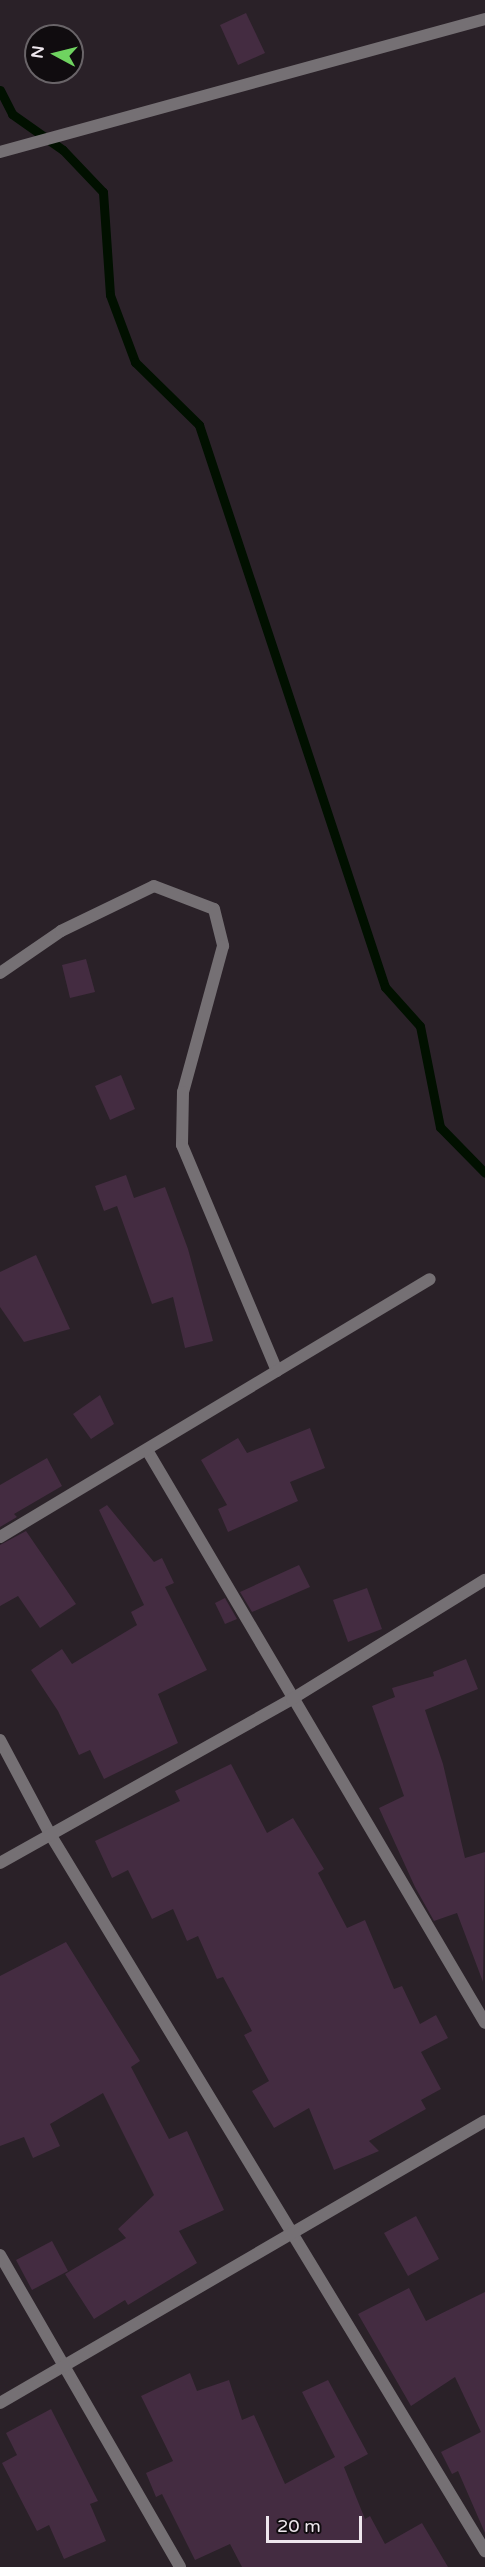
<!DOCTYPE html>
<style>
body{margin:0}
#map{position:relative;width:485px;height:2567px;overflow:hidden;background:#2a2128;font-family:"Varela Round",sans-serif}
div>[style]{position:absolute}
[style*='--x']{left:calc(var(--x)*1px);top:calc(var(--y)*1px);width:calc(var(--w)*1px);rotate:calc(var(--a)*1deg)}
.stream>*{height:9px;margin:-4.5px;padding:0 4.5px;transform-origin:4.5px;border-radius:4.5px;background:#011000}
.building>*{inset:0;background:#442c41}
.service>*{height:12px;margin:-6px;padding:0 6px;transform-origin:6px;border-radius:6px;background:#757074}
.minor>*{height:12px;margin:-6px;padding:0 6px;transform-origin:6px;border-radius:6px;background:#757074}
span{translate:-50% -50%;white-space:nowrap;text-align:center;line-height:1.15;-webkit-text-stroke:4.5px #100c0f;paint-order:stroke}
.north{position:absolute;left:24px;top:24px;width:60px;height:60px;box-sizing:border-box;background:#100c0f;border:2px solid #696468;border-radius:50%;rotate:277deg;font-size:16px;font-weight:700;line-height:24px;text-align:center;color:#eee7ed}
.north::after{content:'';display:block;margin:auto;width:21px;height:27px;background:#6fd360;clip-path:polygon(50% 0,100% 100%,50% 72%,0 100%)}
.scale{position:absolute;left:266px;top:2516px;width:96px;height:27px;box-sizing:border-box;border:3px solid #eee7ed;border-top:0;padding-left:8px;font-size:18px;line-height:21px;white-space:nowrap;color:#eee7ed;-webkit-text-stroke:4px #100c0f;paint-order:stroke}
</style>
<div id="map">
<div class="stream">
<i style="--x:0;--y:90;--w:27;--a:63"></i>
<i style="--x:12;--y:114;--w:62;--a:35.2"></i>
<i style="--x:63;--y:150;--w:58;--a:46.4"></i>
<i style="--x:103;--y:192;--w:103;--a:86.1"></i>
<i style="--x:110;--y:295;--w:72;--a:69.5"></i>
<i style="--x:135;--y:362;--w:90;--a:44.5"></i>
<i style="--x:199;--y:425;--w:592;--a:71.69"></i>
<i style="--x:385;--y:987;--w:52;--a:48.1"></i>
<i style="--x:420;--y:1026;--w:103;--a:78.8"></i>
<i style="--x:440;--y:1127;--w:64;--a:45.6"></i>
</div>
<div class="building">
<i style="clip-path:polygon(246px 13px,265px 53px,238px 65px,220px 25px)"></i>
<i style="clip-path:polygon(86px 959px,95px 992px,70px 998px,62px 965px)"></i>
<i style="clip-path:polygon(121px 1075px,135px 1109px,110px 1120px,95px 1086px)"></i>
<i style="clip-path:polygon(126px 1175px,134px 1198px,165px 1187px,188px 1249px,213px 1341px,185px 1348px,173px 1297px,152px 1304px,117px 1206px,104px 1211px,95px 1186px)"></i>
<i style="clip-path:polygon(36px 1255px,70px 1329px,24px 1342px,0 1307px,0 1272px)"></i>
<i style="clip-path:polygon(100px 1395px,114px 1424px,91px 1439px,73px 1414px)"></i>
<i style="clip-path:polygon(310px 1428px,325px 1468px,290px 1482px,298px 1501px,228px 1532px,218px 1509px,227px 1505px,201px 1460px,238px 1438px,247px 1453px)"></i>
<i style="clip-path:polygon(47px 1458px,62px 1486px,14px 1514px,17px 1517px,0 1527px,0 1485px)"></i>
<i style="clip-path:polygon(107px 1505px,154px 1562px,162px 1558px,174px 1583px,165px 1587px,207px 1670px,158px 1694px,178px 1743px,104px 1779px,90px 1750px,79px 1755px,58px 1711px,31px 1670px,62px 1649px,72px 1664px,137px 1625px,131px 1612px,144px 1605px,99px 1510px)"></i>
<i style="clip-path:polygon(26px 1531px,76px 1604px,40px 1628px,18px 1596px,0 1606px,0 1545px)"></i>
<i style="clip-path:polygon(299px 1565px,310px 1587px,252px 1612px,240px 1592px)"></i>
<i style="clip-path:polygon(367px 1588px,382px 1629px,348px 1642px,333px 1600px)"></i>
<i style="clip-path:polygon(225px 1598px,237px 1619px,225px 1624px,215px 1603px)"></i>
<i style="clip-path:polygon(466px 1659px,478px 1689px,425px 1710px,443px 1764px,465px 1858px,485px 1852px,483px 1982px,457px 1913px,434px 1921px,415px 1887px,379px 1808px,404px 1796px,372px 1706px,395px 1697px,392px 1688px,434px 1676px,433px 1672px)"></i>
<i style="clip-path:polygon(231px 1764px,267px 1833px,293px 1818px,324px 1869px,318px 1873px,347px 1928px,365px 1920px,394px 1989px,402px 1986px,420px 2024px,436px 2015px,448px 2038px,421px 2052px,441px 2089px,421px 2100px,426px 2109px,369px 2141px,379px 2151px,334px 2170px,309px 2108px,274px 2128px,252px 2091px,269px 2081px,244px 2035px,252px 2031px,223px 1977px,217px 1979px,198px 1936px,187px 1941px,173px 1909px,152px 1919px,128px 1870px,112px 1878px,95px 1841px,180px 1801px,175px 1791px)"></i>
<i style="clip-path:polygon(66px 1942px,140px 2061px,131px 2067px,169px 2139px,187px 2131px,224px 2210px,179px 2231px,197px 2263px,128px 2305px,125px 2300px,94px 2319px,65px 2274px,126px 2238px,118px 2229px,154px 2195px,103px 2093px,50px 2124px,60px 2146px,33px 2158px,24px 2137px,0 2146px,0 1976px)"></i>
<i style="clip-path:polygon(416px 2216px,439px 2259px,408px 2276px,384px 2233px)"></i>
<i style="clip-path:polygon(52px 2241px,68px 2271px,32px 2290px,16px 2260px)"></i>
<i style="clip-path:polygon(409px 2288px,426px 2321px,485px 2292px,485px 2533px,458px 2471px,452px 2474px,441px 2452px,481px 2432px,455px 2377px,411px 2406px,358px 2314px)"></i>
<i style="clip-path:polygon(190px 2373px,197px 2391px,229px 2380px,242px 2420px,254px 2415px,285px 2484px,335px 2457px,302px 2392px,328px 2380px,368px 2454px,344px 2467px,365px 2519px,370px 2516px,385px 2544px,422px 2523px,448px 2567px,242px 2567px,230px 2544px,195px 2560px,162px 2494px,156px 2497px,146px 2473px,173px 2461px,141px 2396px)"></i>
<i style="clip-path:polygon(51px 2409px,98px 2501px,90px 2504px,106px 2541px,64px 2559px,49px 2525px,37px 2531px,2px 2463px,17px 2455px,6px 2433px)"></i>
</div>
<div class="service">
<i style="--x:0;--y:973;--w:74;--a:-34.5"></i>
<i style="--x:61;--y:931;--w:103;--a:-25.8"></i>
<i style="--x:154;--y:886;--w:64;--a:21"></i>
<i style="--x:214;--y:909;--w:38;--a:76"></i>
<i style="--x:223;--y:946;--w:151;--a:105.3"></i>
<i style="--x:183;--y:1092;--w:53;--a:91.1"></i>
<i style="--x:182;--y:1145;--w:245;--a:67.2"></i>
</div>
<div class="minor">
<i style="--x:0;--y:152;--w:503;--a:-15.34"></i>
<i style="--x:147;--y:1450;--w:665;--a:59.46"></i>
<i style="--x:0;--y:1537;--w:501;--a:-30.96"></i>
<i style="--x:0;--y:1740;--w:106;--a:62"></i>
<i style="--x:50;--y:1834;--w:839;--a:58.76"></i>
<i style="--x:0;--y:1863;--w:335;--a:-29.3"></i>
<i style="--x:292;--y:1699;--w:227;--a:-31.7"></i>
<i style="--x:0;--y:2255;--w:360;--a:60"></i>
<i style="--x:0;--y:2403;--w:561;--a:-30.18"></i>
</div>
<div class="north">N</div>
<div class="scale">20 m</div>
</div>
